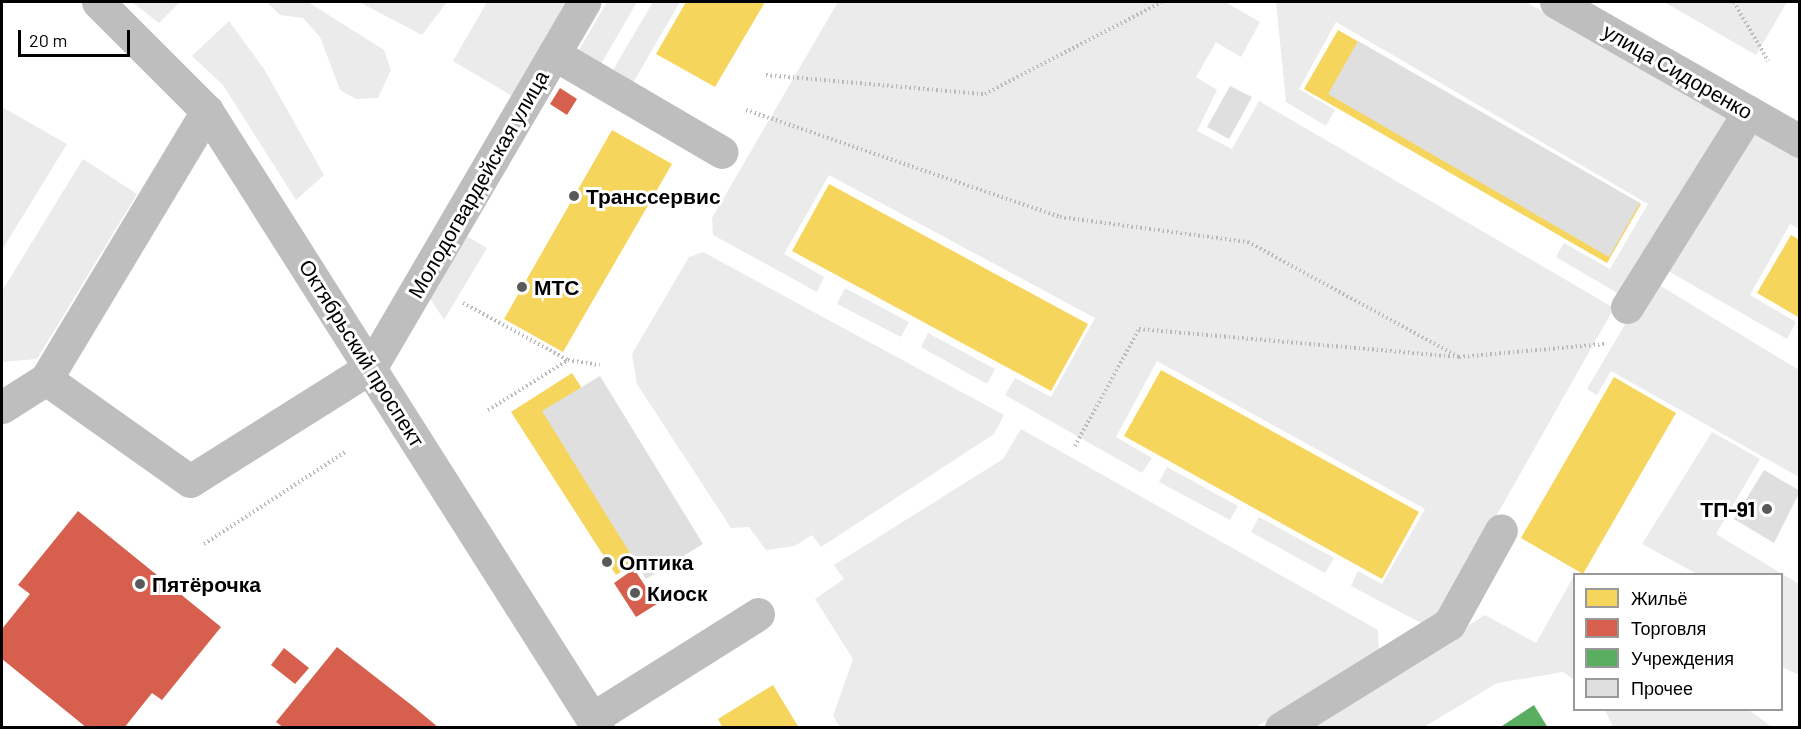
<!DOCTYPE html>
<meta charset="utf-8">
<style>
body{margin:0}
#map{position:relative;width:1801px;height:729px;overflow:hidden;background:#fff;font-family:Barlow,sans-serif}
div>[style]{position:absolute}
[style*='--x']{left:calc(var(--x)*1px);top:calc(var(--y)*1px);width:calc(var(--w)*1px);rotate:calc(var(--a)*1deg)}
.green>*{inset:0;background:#ebebeb}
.homes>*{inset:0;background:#f6d55c}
.shops>*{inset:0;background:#d6604d}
.public>*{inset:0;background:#5aae61}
.building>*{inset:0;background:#dfdfdf}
.path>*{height:4px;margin-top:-2px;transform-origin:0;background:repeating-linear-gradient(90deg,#b9b9b9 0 1.5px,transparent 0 4.5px)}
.minor>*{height:33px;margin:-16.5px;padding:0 16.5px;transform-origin:16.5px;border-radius:16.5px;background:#bebebe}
.dots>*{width:16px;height:16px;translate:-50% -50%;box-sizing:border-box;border:3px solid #fff;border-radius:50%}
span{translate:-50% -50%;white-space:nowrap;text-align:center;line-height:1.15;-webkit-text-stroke:6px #fff;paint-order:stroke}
.street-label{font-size:21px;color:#000}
.poi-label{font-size:21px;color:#000;font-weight:700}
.left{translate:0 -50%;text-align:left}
.right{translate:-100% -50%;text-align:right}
.frame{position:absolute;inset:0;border:3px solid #000;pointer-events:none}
.legend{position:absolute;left:1573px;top:573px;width:210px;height:138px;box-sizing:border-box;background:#fff;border:2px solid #999;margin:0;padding:8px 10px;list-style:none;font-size:18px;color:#000}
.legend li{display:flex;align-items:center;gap:12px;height:30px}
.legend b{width:30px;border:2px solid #999}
.scale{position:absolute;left:18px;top:30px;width:112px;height:27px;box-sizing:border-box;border:3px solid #000;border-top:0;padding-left:8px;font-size:18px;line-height:21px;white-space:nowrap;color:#000;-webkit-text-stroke:4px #fff;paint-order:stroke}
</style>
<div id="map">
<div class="green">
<i style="clip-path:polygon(132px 2px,180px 2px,159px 23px)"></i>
<i style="clip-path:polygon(267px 2px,308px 2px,384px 50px,391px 70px,378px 98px,356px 99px,340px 90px,320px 37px,303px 18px,280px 15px)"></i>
<i style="clip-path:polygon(359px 2px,447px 2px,422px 35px)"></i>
<i style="clip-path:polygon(487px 2px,569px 2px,514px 97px,453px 61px)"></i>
<i style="clip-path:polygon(607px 2px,637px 2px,598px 69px,576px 55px)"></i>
<i style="clip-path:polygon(653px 2px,680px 2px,630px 88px,610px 75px)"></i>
<i style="clip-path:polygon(838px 2px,1225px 2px,1260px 22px,1241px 57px,1216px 42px,1196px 77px,1217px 90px,1197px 131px,1232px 149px,1259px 101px,1614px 308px,1443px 610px,1423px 624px,1351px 586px,1358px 571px,1382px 584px,1425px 509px,1157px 361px,1116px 437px,1152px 458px,1142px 473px,1005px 395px,1015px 378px,1051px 397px,1095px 318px,829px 175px,784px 254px,824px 277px,817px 292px,713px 235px,712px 218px)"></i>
<i style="clip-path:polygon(1276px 2px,1526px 2px,1728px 119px,1624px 297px,1556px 257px,1564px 243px,1610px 269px,1648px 204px,1336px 22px,1299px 89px,1335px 110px,1326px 126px,1286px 102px)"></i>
<i style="clip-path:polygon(1664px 2px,1787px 2px,1756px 55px)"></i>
<i style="clip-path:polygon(229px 21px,264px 69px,324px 175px,296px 200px,223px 85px,192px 56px)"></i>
<i style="clip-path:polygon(2px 107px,67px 144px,2px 250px)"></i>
<i style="clip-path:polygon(1751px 124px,1799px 152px,1799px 229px,1790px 224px,1750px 295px,1796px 322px,1787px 339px,1663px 268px)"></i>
<i style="clip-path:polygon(83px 159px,137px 194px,37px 359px,2px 362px,2px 291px)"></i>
<i style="clip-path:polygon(463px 234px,487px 248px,444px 320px,428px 295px)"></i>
<i style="clip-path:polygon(703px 252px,1004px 415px,994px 434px,821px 547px,812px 535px,795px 546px,766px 550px,749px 527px,731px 528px,637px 384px,632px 354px,689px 257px)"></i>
<i style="clip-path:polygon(1651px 280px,1799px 370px,1799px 477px,1611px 371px,1597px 395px,1587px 389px)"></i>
<i style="clip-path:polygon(845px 288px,909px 322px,901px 337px,837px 304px)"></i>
<i style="clip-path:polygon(928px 333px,995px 369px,987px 384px,921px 347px)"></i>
<i style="clip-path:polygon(1021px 429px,1378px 630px,1379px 652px,1256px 727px,840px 727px,833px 716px,853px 659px,815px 599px,844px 579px,834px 565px,1003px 459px)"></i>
<i style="clip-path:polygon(1712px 432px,1760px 459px,1716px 534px,1799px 584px,1799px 675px,1782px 667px,1782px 574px,1697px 574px,1642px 544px)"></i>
<i style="clip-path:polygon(1167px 467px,1238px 506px,1230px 520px,1159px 482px)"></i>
<i style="clip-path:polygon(1259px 517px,1334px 558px,1325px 573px,1251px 532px)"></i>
<i style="clip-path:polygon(1575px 574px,1574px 680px,1563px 672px,1497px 683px,1424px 727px,1301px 728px,1485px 615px,1536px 643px)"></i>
<i style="clip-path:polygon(1605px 710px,1749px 710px,1772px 727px,1613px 727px)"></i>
</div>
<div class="homes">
<i style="clip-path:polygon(686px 2px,765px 2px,715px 87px,656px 54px)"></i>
<i style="clip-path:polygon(1338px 30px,1641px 204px,1607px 263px,1304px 89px)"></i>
<i style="clip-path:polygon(612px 130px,672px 164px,563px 352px,504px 319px)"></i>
<i style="clip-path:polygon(829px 184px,1088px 324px,1051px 391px,792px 251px)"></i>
<i style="clip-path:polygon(1791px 235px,1800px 240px,1800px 318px,1757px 293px)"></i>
<i style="clip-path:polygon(1161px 370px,1419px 512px,1382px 579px,1124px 436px)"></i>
<i style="clip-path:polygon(572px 373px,677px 536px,616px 575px,511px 412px)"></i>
<i style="clip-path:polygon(1614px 377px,1676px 413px,1583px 574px,1521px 538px)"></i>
<i style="clip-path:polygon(773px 685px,799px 728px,723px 728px,718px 719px)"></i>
</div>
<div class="shops">
<i style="clip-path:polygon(560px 88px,577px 99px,567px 115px,550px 104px)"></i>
<i style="clip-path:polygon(78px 511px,221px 627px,162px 700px,152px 693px,124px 728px,87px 728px,2px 659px,2px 629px,30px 594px,18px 585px)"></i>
<i style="clip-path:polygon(634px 569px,657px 604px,636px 617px,614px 583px)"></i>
<i style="clip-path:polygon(337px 647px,414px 707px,439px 728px,284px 728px,276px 722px)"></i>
<i style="clip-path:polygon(284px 648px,309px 668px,295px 684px,271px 665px)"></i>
</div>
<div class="public">
<i style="clip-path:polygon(1534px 705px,1548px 728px,1499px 728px)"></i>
</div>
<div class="building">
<i style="clip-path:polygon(1358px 41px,1640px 203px,1609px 257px,1328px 94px)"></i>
<i style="clip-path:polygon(1230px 86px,1252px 97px,1229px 139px,1207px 127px)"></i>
<i style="clip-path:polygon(600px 376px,703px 544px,646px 579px,542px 411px)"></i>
<i style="clip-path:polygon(1764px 470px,1800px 491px,1774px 543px,1734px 519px)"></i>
</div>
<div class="path">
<i style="--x:1734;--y:2;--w:68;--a:60"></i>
<i style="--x:766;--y:75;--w:220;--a:5"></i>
<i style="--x:985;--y:94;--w:199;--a:-27.5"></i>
<i style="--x:746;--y:110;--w:332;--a:18.8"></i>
<i style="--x:1060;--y:217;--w:190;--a:7.6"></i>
<i style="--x:1248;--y:242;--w:240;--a:28.6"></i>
<i style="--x:463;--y:303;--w:119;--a:28.5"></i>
<i style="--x:488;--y:410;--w:94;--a:-32"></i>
<i style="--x:568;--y:360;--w:32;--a:9"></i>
<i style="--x:1075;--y:446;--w:133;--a:-61.3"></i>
<i style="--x:1139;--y:329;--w:321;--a:5"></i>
<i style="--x:1459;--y:357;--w:148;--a:-5.1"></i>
<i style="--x:204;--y:544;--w:168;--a:-33.1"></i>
</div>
<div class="minor">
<i style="--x:98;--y:2;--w:154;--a:45"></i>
<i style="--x:207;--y:111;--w:730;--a:57.64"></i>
<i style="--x:1556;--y:2;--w:281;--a:29.7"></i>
<i style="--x:554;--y:54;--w:194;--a:30.3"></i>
<i style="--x:1627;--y:307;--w:230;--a:-58"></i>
<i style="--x:46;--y:379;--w:176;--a:35.3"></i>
<i style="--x:190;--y:481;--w:214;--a:-32.2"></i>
<i style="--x:371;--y:367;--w:423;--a:-59.7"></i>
<i style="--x:2;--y:407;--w:52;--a:-32.5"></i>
<i style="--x:46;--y:379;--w:313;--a:-59"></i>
<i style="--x:593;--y:718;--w:195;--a:-32.2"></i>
<i style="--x:1281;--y:728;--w:198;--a:-31.8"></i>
<i style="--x:1449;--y:624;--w:107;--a:-61"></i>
</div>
<div class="dots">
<i style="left:574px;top:196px;background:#595959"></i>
<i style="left:522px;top:287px;background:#595959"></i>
<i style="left:1767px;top:509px;background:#595959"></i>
<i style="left:607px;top:562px;background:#595959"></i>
<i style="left:140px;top:584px;background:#595959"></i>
<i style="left:635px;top:593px;background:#595959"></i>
</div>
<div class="street-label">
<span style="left:1678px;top:71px;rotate:30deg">улица Сидоренко</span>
<span style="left:478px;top:184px;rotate:-60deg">Молодогвардейская улица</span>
<span style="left:362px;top:353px;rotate:58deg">Октябрьский проспект</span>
</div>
<div class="poi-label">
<span class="left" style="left:586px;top:196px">Транссервис</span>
<span class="left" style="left:534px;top:287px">МТС</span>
<span class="right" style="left:1755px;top:509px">ТП-91</span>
<span class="left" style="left:619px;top:562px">Оптика</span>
<span class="left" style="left:152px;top:584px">Пятёрочка</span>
<span class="left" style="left:647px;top:593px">Киоск</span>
</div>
<div class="frame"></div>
<ul class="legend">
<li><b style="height:16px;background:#f6d55c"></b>Жильё</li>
<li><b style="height:16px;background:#d6604d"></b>Торговля</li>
<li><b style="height:16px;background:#5aae61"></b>Учреждения</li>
<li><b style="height:16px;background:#dfdfdf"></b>Прочее</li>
</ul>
<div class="scale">20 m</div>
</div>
